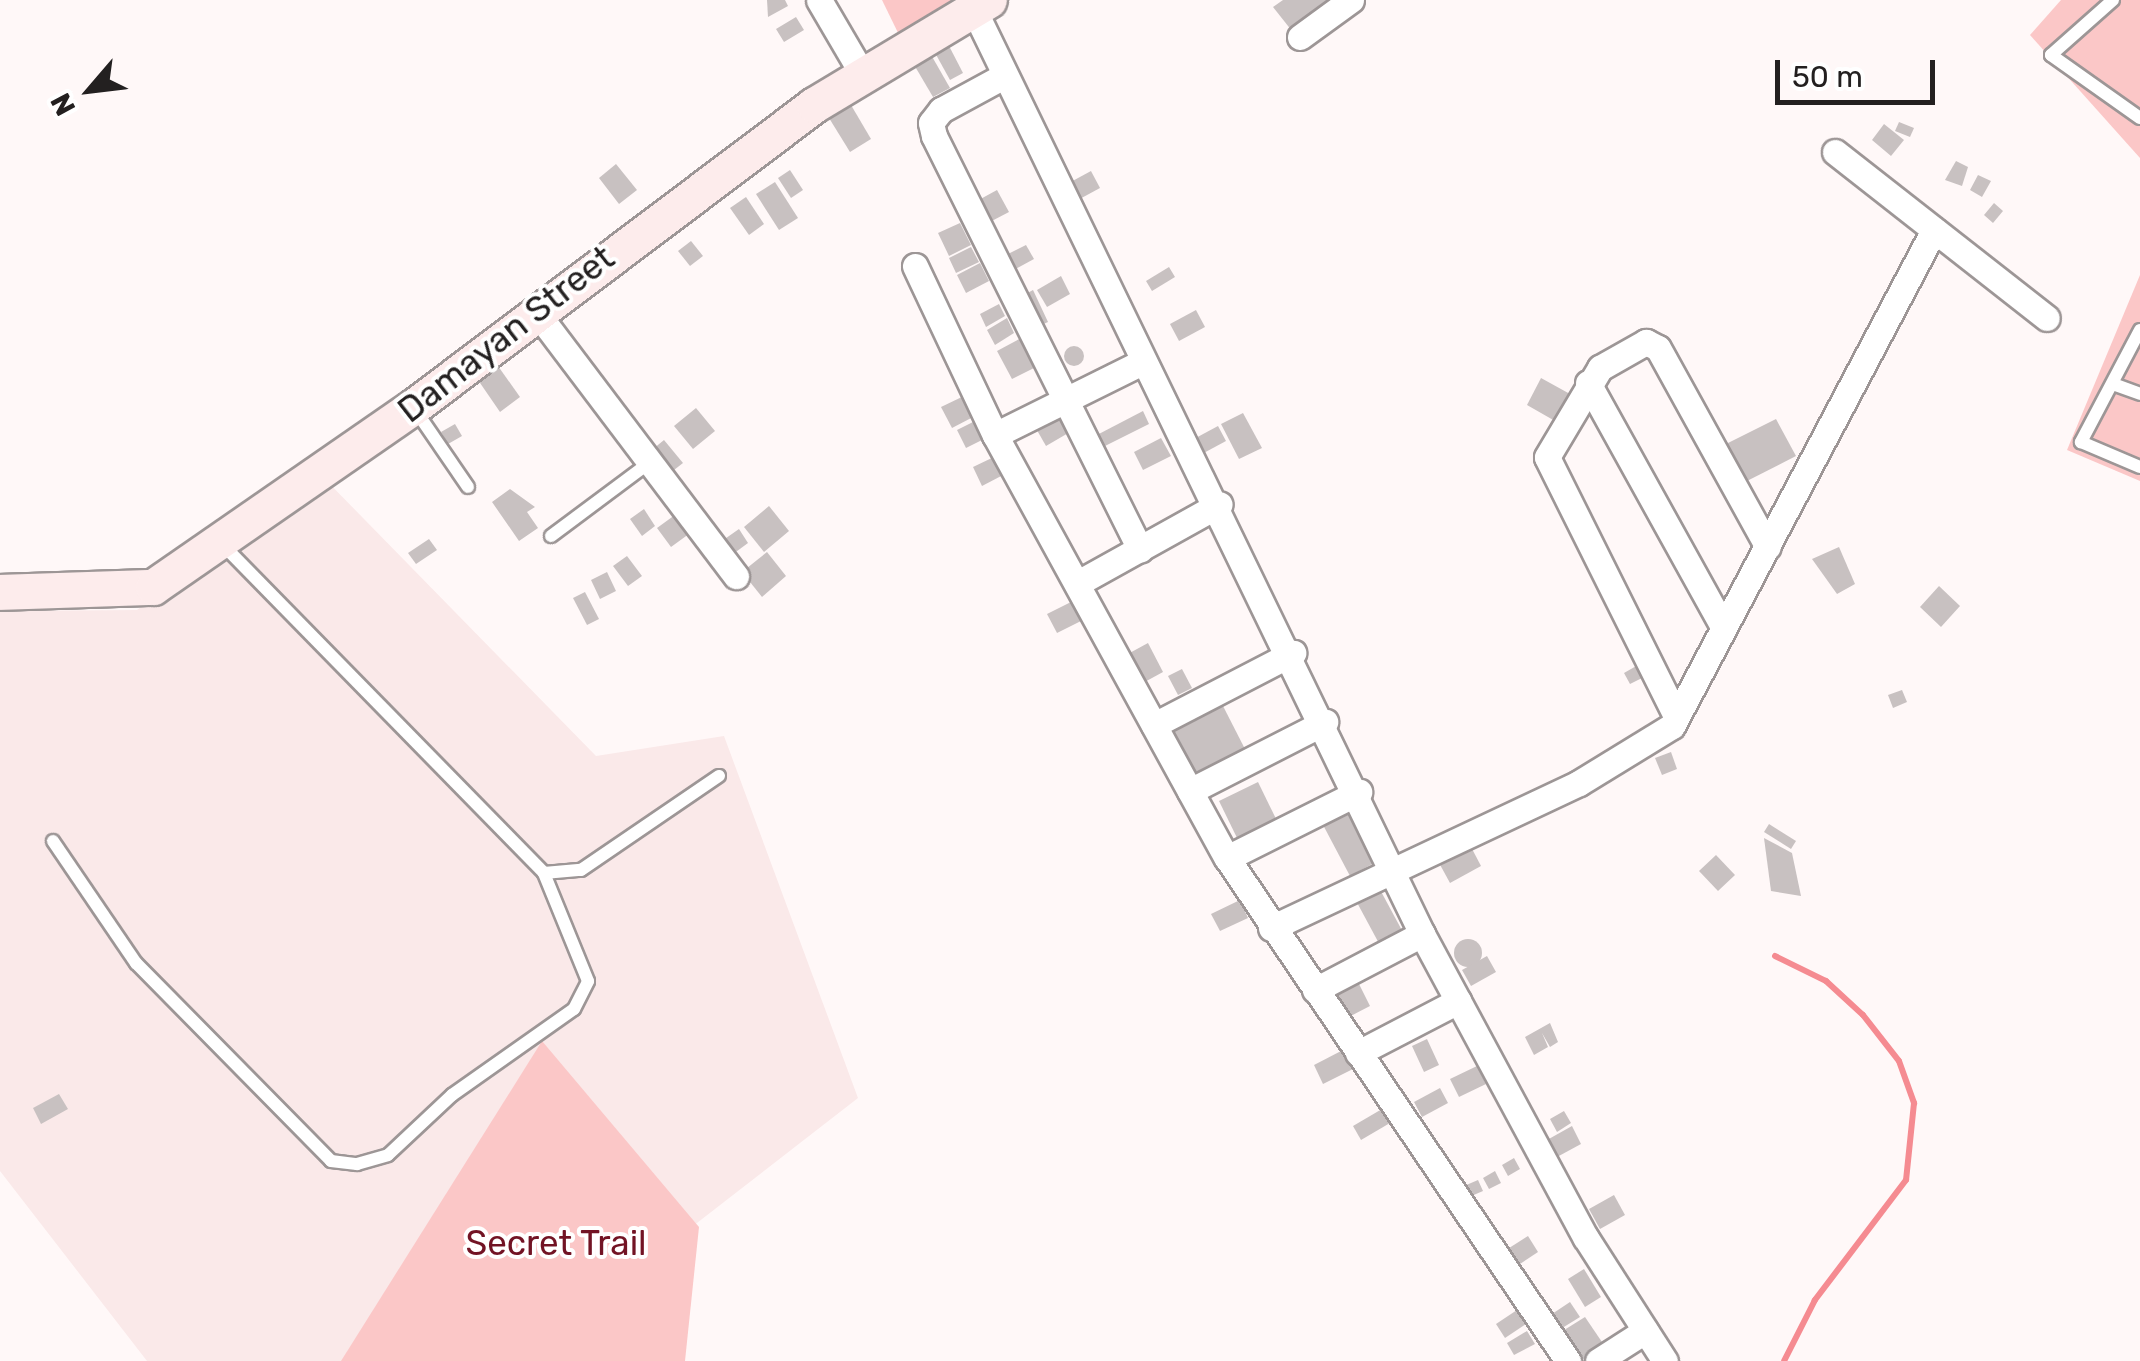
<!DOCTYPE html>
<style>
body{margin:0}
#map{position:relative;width:2140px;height:1361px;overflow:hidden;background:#fff8f8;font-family:Rubik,sans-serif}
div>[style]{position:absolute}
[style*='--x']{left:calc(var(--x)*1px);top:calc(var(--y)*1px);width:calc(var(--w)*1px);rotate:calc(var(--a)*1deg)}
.built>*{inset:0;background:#fae9e9}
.green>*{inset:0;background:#fbc7c7}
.stream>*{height:6px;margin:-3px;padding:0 3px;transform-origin:3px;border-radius:3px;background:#f58b91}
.building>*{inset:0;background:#c8c1c1}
.round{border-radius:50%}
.roads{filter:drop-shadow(2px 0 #9d9696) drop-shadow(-2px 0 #9d9696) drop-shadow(0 2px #9d9696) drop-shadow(0 -2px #9d9696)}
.lane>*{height:12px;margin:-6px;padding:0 6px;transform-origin:6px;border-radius:6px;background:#fff}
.street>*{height:25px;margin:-12.5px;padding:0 12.5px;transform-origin:12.5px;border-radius:12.5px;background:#fff}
.secondary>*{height:35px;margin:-17.5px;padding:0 17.5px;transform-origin:17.5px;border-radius:17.5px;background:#fdecec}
span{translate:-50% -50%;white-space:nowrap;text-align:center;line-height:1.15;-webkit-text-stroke:8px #fff;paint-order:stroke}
.street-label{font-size:35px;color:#232020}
.park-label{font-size:35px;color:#721324}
.north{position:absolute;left:40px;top:40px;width:100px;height:100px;-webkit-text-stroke:8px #fff;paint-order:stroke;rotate:242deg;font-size:28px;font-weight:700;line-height:40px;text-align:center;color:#232020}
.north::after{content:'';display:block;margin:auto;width:35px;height:45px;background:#232020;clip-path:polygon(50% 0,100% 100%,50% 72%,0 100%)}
.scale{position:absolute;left:1775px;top:60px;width:160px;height:45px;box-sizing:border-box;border:5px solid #232020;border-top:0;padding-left:12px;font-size:30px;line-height:35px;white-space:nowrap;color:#232020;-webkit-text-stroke:8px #fff;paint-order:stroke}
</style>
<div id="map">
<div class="built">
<i style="clip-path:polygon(319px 473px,596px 756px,724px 736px,858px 1098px,519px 1361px,147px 1361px,0 1171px,0 611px,137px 610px)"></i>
</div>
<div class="green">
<i style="clip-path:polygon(882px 0,966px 0,902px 41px)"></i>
<i style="clip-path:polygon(2061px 0,2140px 0,2140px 158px,2030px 35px)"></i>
<i style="clip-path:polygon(2140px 275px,2140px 481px,2067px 450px)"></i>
<i style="clip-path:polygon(542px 1041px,699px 1227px,685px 1361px,341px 1361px)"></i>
</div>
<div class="stream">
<i style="--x:1775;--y:956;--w:57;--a:26.1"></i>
<i style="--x:1826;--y:981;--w:50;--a:42.6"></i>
<i style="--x:1863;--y:1015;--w:58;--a:52"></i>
<i style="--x:1899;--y:1061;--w:45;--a:70.3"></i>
<i style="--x:1914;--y:1103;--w:77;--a:95.9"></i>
<i style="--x:1906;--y:1180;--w:151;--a:127.2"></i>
<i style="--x:1815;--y:1300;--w:68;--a:116.9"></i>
</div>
<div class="building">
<i style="clip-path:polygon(767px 0,785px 0,788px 6px,768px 17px)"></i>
<i style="clip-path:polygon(1283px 0,1335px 0,1292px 31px,1273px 7px)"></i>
<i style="clip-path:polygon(796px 17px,804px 30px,784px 42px,776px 29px)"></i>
<i style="clip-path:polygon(948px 44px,963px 73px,950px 80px,934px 51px)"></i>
<i style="clip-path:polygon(930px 53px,950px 88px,933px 97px,913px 63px)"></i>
<i style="clip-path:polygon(851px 105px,871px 139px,850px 152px,829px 118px)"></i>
<i style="clip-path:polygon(1899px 122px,1914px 128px,1910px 137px,1895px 131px)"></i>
<i style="clip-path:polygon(1884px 124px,1904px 140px,1891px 156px,1872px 140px)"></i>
<i style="clip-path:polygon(1956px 161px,1968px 167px,1962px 186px,1945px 180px)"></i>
<i style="clip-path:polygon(616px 164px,637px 190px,619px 204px,599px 178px)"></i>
<i style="clip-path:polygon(790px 170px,803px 190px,791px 198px,778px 178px)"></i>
<i style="clip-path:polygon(1091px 171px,1100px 188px,1076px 201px,1067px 184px)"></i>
<i style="clip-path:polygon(1978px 175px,1991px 181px,1982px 197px,1970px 190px)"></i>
<i style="clip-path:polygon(775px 182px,798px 218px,779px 230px,756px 194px)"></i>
<i style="clip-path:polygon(997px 190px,1009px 212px,986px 224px,975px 202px)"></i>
<i style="clip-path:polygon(746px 197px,764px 224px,749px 235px,730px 208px)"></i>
<i style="clip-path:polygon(1994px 203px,2003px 211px,1993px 223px,1984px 215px)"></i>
<i style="clip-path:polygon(960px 223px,971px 245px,949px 256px,938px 233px)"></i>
<i style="clip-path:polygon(691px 241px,703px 256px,690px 266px,678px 251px)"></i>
<i style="clip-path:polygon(1026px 245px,1034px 259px,1010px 272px,1002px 257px)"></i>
<i style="clip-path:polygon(971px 247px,979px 262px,956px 273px,949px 258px)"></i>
<i style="clip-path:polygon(980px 263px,989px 281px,966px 293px,957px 275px)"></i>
<i style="clip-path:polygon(1169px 267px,1175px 277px,1152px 291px,1146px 281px)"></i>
<i style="clip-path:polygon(1061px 276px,1070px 294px,1047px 307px,1037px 290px)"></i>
<i style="clip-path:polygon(1033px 290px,1048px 322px,1039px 326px,1024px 295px)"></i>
<i style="clip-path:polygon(999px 304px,1005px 316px,986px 327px,980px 314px)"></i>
<i style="clip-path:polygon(1196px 310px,1205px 327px,1179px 341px,1170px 324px)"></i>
<i style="clip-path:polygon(1007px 318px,1014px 333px,995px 345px,987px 330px)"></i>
<i style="clip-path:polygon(1021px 338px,1036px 367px,1012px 379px,997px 351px)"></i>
<i class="round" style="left:1064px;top:346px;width:20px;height:20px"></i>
<i style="clip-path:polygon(498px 366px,520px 397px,500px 412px,478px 380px)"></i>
<i style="clip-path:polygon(1541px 378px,1570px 394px,1555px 421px,1527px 405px)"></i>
<i style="clip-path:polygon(966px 395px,975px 416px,952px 428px,941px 407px)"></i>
<i style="clip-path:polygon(696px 408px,715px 431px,693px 449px,674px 426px)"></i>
<i style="clip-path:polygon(1058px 411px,1070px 432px,1046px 446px,1034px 425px)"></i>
<i style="clip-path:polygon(1143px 411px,1149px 424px,1101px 448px,1095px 436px)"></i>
<i style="clip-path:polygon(1243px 413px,1262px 448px,1239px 459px,1221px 424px)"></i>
<i style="clip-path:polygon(1776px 419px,1796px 456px,1743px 483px,1724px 445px)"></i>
<i style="clip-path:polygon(977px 420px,986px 438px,966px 448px,957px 430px)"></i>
<i style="clip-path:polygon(455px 424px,462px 436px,448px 444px,441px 432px)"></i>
<i style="clip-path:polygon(1218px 426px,1226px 441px,1200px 455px,1192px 440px)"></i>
<i style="clip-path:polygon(1161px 438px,1171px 456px,1143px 470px,1134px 452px)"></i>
<i style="clip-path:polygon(664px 440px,683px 463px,665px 477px,647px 454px)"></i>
<i style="clip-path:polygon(996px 456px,1005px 474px,982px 486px,973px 467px)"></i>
<i style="clip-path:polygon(510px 489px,535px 507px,527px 512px,538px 528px,519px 541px,492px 502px)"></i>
<i style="clip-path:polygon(769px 506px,789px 531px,764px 552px,744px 527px)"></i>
<i style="clip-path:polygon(644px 509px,655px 526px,642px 536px,630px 519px)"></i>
<i style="clip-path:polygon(679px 512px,693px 531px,671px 547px,657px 528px)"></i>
<i style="clip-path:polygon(739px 529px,748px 543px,729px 557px,719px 543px)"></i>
<i style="clip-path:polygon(429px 539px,437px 550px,416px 564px,408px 553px)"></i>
<i style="clip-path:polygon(1839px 547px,1855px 584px,1837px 594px,1812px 559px)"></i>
<i style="clip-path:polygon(767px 552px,786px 576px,762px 597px,742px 572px)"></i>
<i style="clip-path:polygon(627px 556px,642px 576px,628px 586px,613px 566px)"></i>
<i style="clip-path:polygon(607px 572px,616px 591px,600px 599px,591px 580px)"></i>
<i style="clip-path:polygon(1939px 586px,1960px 606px,1941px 627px,1920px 607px)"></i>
<i style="clip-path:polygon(585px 592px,599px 619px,587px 625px,573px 598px)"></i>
<i style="clip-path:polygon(1073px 601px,1083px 620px,1057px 633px,1047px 614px)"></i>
<i style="clip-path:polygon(1148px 643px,1163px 672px,1141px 684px,1126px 655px)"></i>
<i style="clip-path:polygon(1638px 665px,1644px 677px,1630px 684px,1624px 673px)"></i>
<i style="clip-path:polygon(1182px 669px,1192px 688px,1178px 695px,1168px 676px)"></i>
<i style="clip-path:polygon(1902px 690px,1907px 702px,1893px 708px,1888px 695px)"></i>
<i style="clip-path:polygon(1222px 704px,1247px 753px,1195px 780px,1170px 731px)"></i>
<i style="clip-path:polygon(1671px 752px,1677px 769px,1662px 775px,1655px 758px)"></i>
<i style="clip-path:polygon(1258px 782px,1279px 825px,1240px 844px,1219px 801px)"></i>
<i style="clip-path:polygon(1348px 809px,1376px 862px,1350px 876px,1322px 823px)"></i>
<i style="clip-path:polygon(1769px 824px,1796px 841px,1791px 849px,1764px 832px)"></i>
<i style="clip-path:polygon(1764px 838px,1792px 853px,1801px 896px,1771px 891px)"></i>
<i style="clip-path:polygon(1470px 845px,1481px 866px,1450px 883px,1438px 861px)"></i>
<i style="clip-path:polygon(1716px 855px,1735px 875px,1718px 891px,1699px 871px)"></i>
<i style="clip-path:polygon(1377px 884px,1405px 936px,1382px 949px,1354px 897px)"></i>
<i style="clip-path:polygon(1240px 900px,1248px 918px,1220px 931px,1211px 914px)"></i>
<i class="round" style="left:1454px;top:939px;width:28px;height:28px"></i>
<i style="clip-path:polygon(1487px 956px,1496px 972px,1471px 986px,1462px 970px)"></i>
<i style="clip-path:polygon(1357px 980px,1370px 1006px,1341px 1021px,1328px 996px)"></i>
<i style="clip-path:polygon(1550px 1023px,1558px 1042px,1550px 1047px,1542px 1033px,1548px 1047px,1534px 1055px,1525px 1037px)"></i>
<i style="clip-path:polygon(1427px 1039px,1439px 1065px,1424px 1072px,1412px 1046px)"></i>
<i style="clip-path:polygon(1343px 1050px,1353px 1069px,1323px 1084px,1314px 1065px)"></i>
<i style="clip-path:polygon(1477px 1066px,1486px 1084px,1459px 1097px,1450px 1079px)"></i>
<i style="clip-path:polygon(1440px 1088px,1448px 1103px,1422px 1117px,1414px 1102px)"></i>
<i style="clip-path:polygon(59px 1094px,68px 1109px,41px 1124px,33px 1108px)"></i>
<i style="clip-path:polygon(1382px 1109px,1390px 1123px,1361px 1140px,1353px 1126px)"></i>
<i style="clip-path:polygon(1564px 1111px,1571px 1123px,1557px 1132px,1550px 1119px)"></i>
<i style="clip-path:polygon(1572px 1126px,1581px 1144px,1557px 1157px,1547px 1140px)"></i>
<i style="clip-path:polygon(1514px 1158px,1520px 1169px,1508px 1176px,1502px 1165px)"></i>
<i style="clip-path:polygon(1495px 1171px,1501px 1183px,1489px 1189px,1483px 1178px)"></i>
<i style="clip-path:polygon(1478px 1180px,1483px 1191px,1469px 1197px,1464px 1186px)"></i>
<i style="clip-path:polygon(1614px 1195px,1625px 1215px,1600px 1229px,1589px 1209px)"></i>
<i style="clip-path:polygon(1528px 1236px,1538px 1252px,1517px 1266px,1506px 1250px)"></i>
<i style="clip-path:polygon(1584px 1269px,1601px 1297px,1585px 1307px,1568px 1279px)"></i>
<i style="clip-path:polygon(1570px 1302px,1580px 1317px,1559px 1330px,1549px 1316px)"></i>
<i style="clip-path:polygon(1517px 1310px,1526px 1324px,1505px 1338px,1496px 1324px)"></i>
<i style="clip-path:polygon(1585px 1317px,1604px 1345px,1580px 1361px,1561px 1332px)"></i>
<i style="clip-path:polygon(1527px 1331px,1535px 1344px,1514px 1355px,1507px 1343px)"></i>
</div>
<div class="roads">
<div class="lane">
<i style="--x:2113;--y:0;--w:83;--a:138.4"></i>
<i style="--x:2051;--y:55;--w:109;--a:35.3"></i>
<i style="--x:2140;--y:330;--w:127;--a:117.8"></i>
<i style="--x:2081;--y:442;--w:64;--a:23"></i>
<i style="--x:2113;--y:384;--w:29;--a:20"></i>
<i style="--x:416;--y:411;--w:92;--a:55.6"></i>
<i style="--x:551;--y:536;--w:122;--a:-36.7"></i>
<i style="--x:223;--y:545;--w:459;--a:45.6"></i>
<i style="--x:544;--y:873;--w:37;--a:-5"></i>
<i style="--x:581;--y:870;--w:167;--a:-34.3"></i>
<i style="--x:53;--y:841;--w:148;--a:55.8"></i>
<i style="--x:136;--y:963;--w:278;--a:45.4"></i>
<i style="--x:331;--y:1161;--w:26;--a:7"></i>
<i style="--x:357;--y:1164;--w:32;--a:-16"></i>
<i style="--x:388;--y:1155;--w:88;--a:-43.2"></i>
<i style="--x:452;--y:1095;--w:149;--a:-35.2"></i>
<i style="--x:574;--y:1009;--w:31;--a:-63"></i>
<i style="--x:588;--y:981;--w:117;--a:-112.2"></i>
</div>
<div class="street">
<i style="--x:819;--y:0;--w:87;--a:59.6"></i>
<i style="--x:974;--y:10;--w:1027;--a:64.13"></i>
<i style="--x:1422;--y:934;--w:345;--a:61.7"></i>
<i style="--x:1586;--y:1238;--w:146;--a:57.3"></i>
<i style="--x:1300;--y:37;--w:63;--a:-36"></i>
<i style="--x:1000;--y:78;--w:67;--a:151.5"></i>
<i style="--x:941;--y:110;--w:16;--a:128"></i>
<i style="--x:931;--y:123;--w:13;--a:77"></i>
<i style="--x:934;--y:136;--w:462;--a:63.5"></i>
<i style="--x:1835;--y:152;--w:269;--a:38.1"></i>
<i style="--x:915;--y:266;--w:187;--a:64.7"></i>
<i style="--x:995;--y:435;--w:482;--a:61.3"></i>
<i style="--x:1227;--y:858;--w:608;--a:55.87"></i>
<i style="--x:537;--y:313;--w:330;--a:52.9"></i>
<i style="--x:1588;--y:383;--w:280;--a:61"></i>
<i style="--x:995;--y:435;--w:166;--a:-26.4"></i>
<i style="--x:1078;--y:583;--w:162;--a:-29.1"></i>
<i style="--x:1676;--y:716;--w:289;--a:-116.5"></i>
<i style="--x:1547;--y:457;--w:104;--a:-59.2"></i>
<i style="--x:1600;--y:368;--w:53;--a:-29.5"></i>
<i style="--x:1646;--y:342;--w:13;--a:27"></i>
<i style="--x:1658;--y:348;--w:227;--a:61.1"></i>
<i style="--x:1154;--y:725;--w:157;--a:-27.4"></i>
<i style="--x:1190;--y:791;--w:152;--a:-27.1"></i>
<i style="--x:1227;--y:858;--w:148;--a:-26.6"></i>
<i style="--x:1271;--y:928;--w:340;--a:-25.2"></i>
<i style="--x:1579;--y:783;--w:109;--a:-31.5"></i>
<i style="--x:1672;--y:726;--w:561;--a:-62.16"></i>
<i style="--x:1315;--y:990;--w:121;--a:-27.6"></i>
<i style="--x:1358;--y:1053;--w:113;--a:-27.5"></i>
<i style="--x:1598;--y:1361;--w:56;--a:-32.6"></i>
</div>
<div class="secondary">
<i style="--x:0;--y:592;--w:153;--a:-1.9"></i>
<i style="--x:153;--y:587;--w:316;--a:-34.7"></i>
<i style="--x:413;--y:407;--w:502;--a:-36.98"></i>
<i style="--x:814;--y:105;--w:204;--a:-31"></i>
</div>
</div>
<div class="street-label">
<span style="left:506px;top:334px;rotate:-38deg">Damayan Street</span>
</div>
<div class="park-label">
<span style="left:556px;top:1243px">Secret Trail</span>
</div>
<div class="north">N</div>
<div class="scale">50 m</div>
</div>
